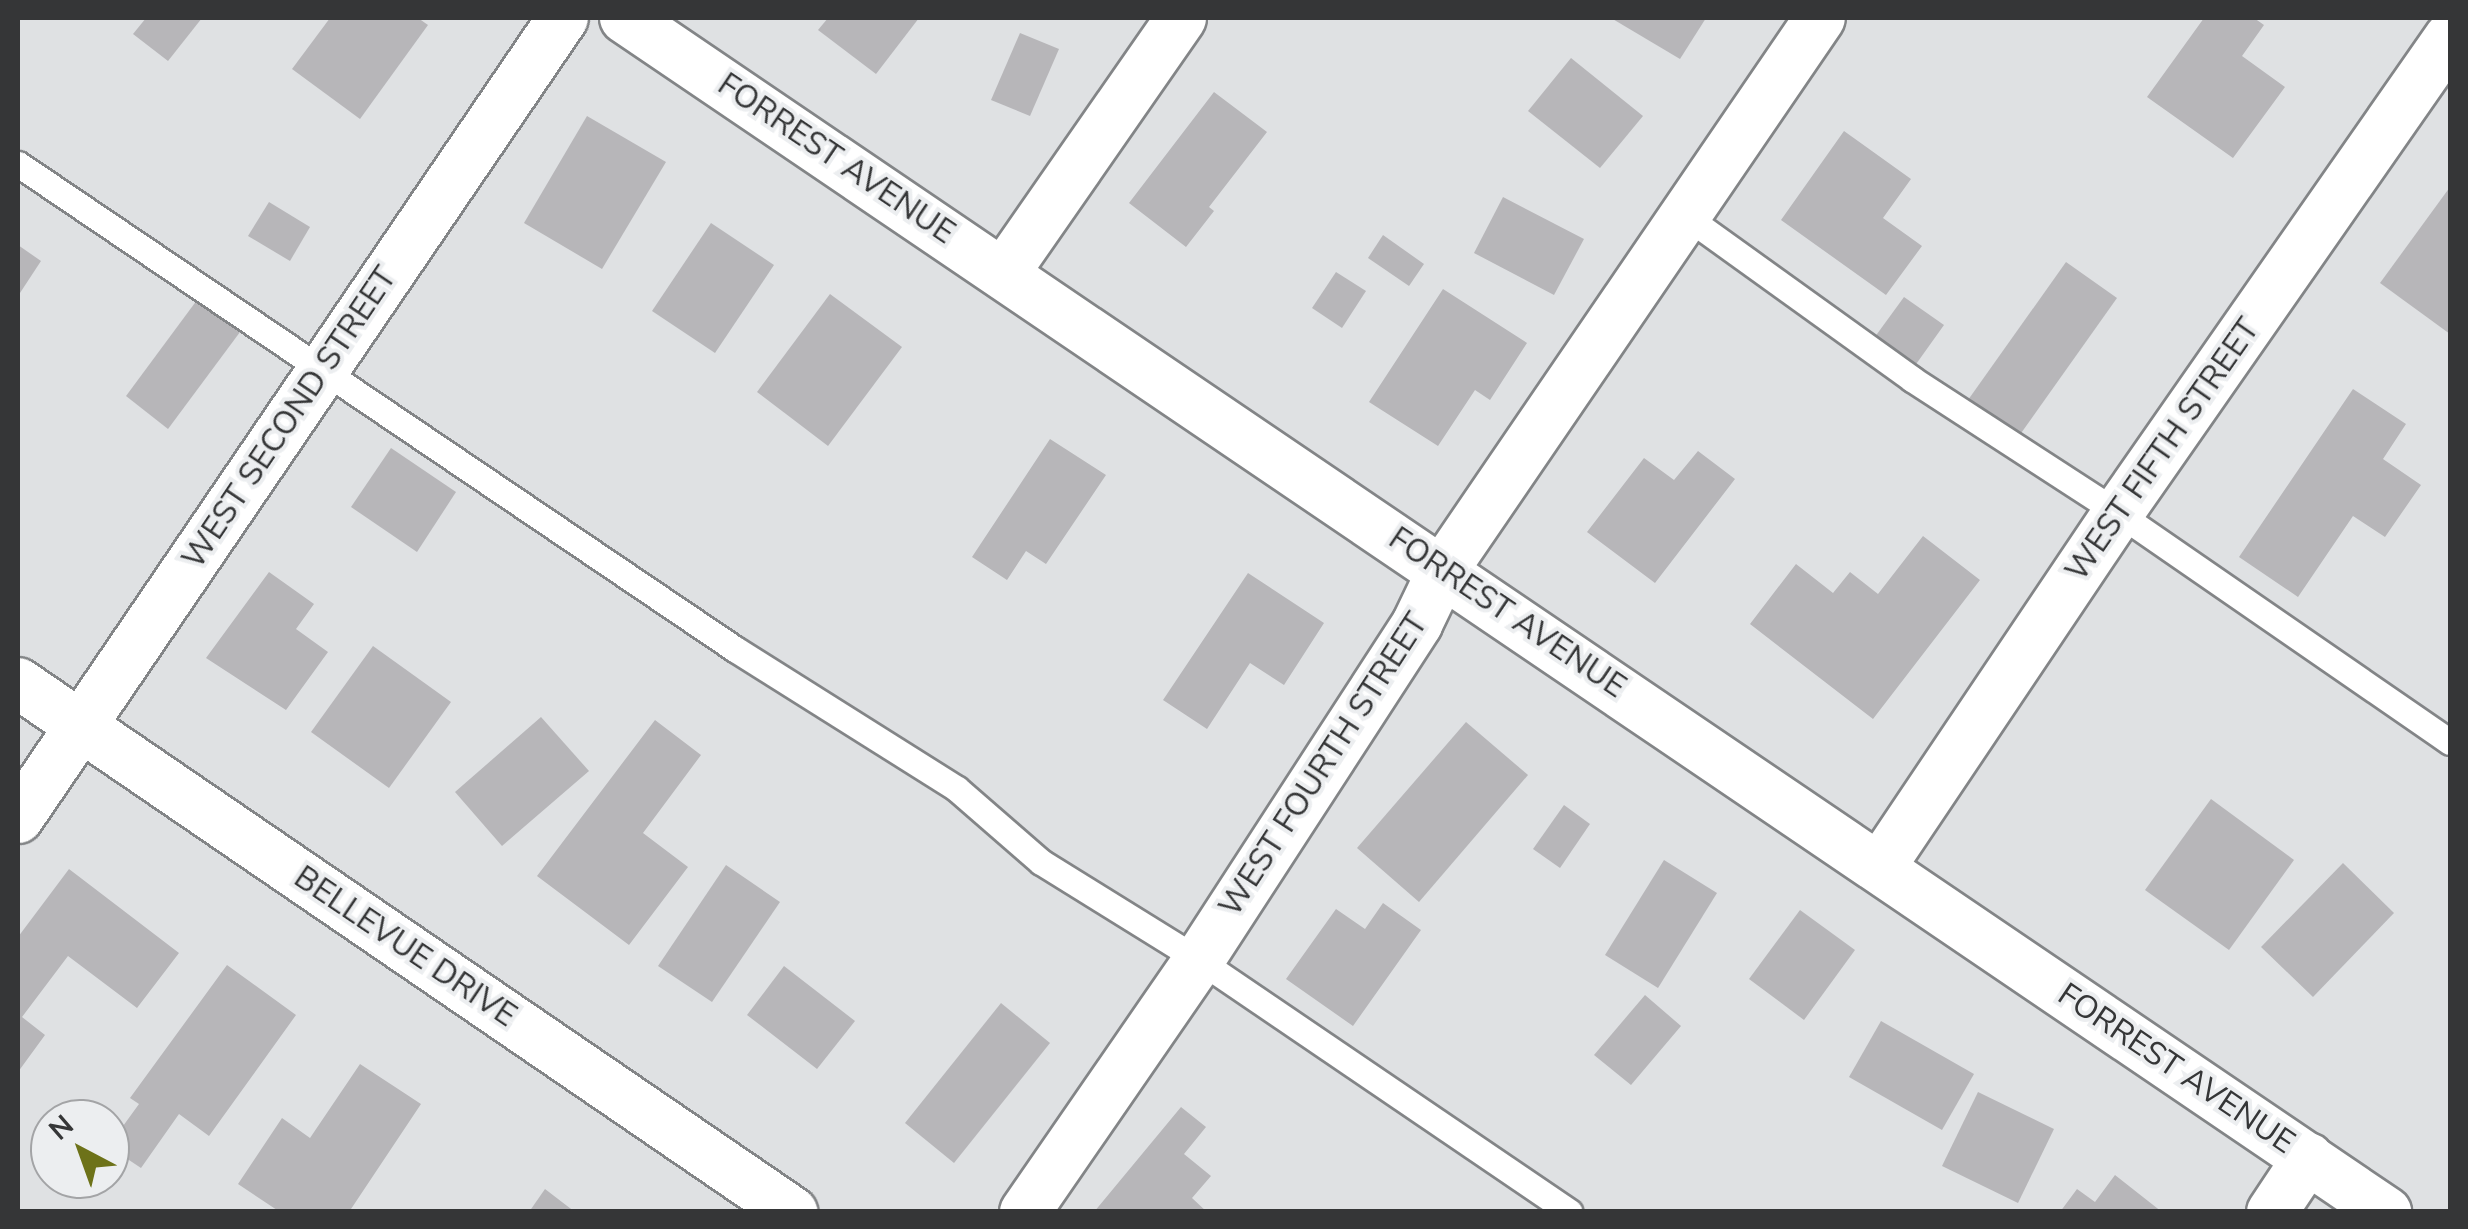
<!DOCTYPE html>
<style>
body{margin:0}
#map{position:relative;width:2468px;height:1229px;overflow:hidden;background:#dfe1e3;font-family:"Nunito Sans",sans-serif}
div>[style]{position:absolute}
[style*='--x']{left:calc(var(--x)*1px);top:calc(var(--y)*1px);width:calc(var(--w)*1px);rotate:calc(var(--a)*1deg)}
.building>*{inset:0;background:#b7b6b9}
.roads{filter:drop-shadow(2px 0 #838587) drop-shadow(-2px 0 #838587) drop-shadow(0 2px #838587) drop-shadow(0 -2px #838587)}
.lane>*{height:25px;margin:-12.5px;padding:0 12.5px;transform-origin:12.5px;border-radius:12.5px;background:#fff}
.street>*{height:50px;margin:-25px;padding:0 25px;transform-origin:25px;border-radius:25px;background:#fff}
span{translate:-50% -50%;white-space:nowrap;text-align:center;line-height:1.15;-webkit-text-stroke:8px #eceef0;paint-order:stroke}
.street-label{font-size:32px;color:#353637}
.frame{position:absolute;inset:0;border:20px solid #353637;pointer-events:none}
.north{position:absolute;left:30px;top:1099px;width:100px;height:100px;box-sizing:border-box;background:#eceef0;border:2px solid #a3a4a6;border-radius:50%;rotate:319deg;font-size:28px;font-weight:700;line-height:40px;text-align:center;color:#353637}
.north::after{content:'';display:block;margin:auto;width:35px;height:45px;background:#6d7219;clip-path:polygon(50% 0,100% 100%,50% 72%,0 100%)}
</style>
<div id="map">
<div class="building">
<i style="clip-path:polygon(146px 18px,202px 18px,168px 61px,133px 34px)"></i>
<i style="clip-path:polygon(330px 18px,418px 18px,428px 25px,360px 119px,292px 69px)"></i>
<i style="clip-path:polygon(828px 18px,919px 18px,876px 74px,818px 30px)"></i>
<i style="clip-path:polygon(1611px 18px,1706px 18px,1680px 59px)"></i>
<i style="clip-path:polygon(2204px 18px,2254px 18px,2264px 25px,2242px 56px,2285px 87px,2233px 158px,2147px 97px)"></i>
<i style="clip-path:polygon(1020px 33px,1059px 49px,1030px 116px,991px 100px)"></i>
<i style="clip-path:polygon(1571px 58px,1643px 116px,1600px 168px,1528px 111px)"></i>
<i style="clip-path:polygon(1214px 92px,1267px 132px,1209px 207px,1214px 211px,1186px 247px,1129px 203px)"></i>
<i style="clip-path:polygon(587px 116px,666px 162px,602px 269px,524px 223px)"></i>
<i style="clip-path:polygon(1844px 131px,1911px 179px,1883px 218px,1922px 246px,1886px 295px,1781px 220px)"></i>
<i style="clip-path:polygon(2450px 187px,2450px 334px,2380px 283px)"></i>
<i style="clip-path:polygon(1503px 197px,1584px 239px,1554px 295px,1474px 253px)"></i>
<i style="clip-path:polygon(269px 202px,310px 227px,290px 261px,248px 236px)"></i>
<i style="clip-path:polygon(711px 223px,774px 265px,715px 353px,652px 311px)"></i>
<i style="clip-path:polygon(1383px 235px,1424px 264px,1409px 286px,1368px 258px)"></i>
<i style="clip-path:polygon(18px 245px,41px 261px,18px 296px)"></i>
<i style="clip-path:polygon(2066px 262px,2117px 298px,2019px 436px,1968px 400px)"></i>
<i style="clip-path:polygon(1336px 272px,1366px 291px,1342px 328px,1312px 308px)"></i>
<i style="clip-path:polygon(1443px 289px,1527px 343px,1490px 400px,1475px 390px,1438px 446px,1369px 402px)"></i>
<i style="clip-path:polygon(830px 294px,902px 347px,828px 446px,757px 392px)"></i>
<i style="clip-path:polygon(200px 296px,243px 328px,168px 429px,126px 396px)"></i>
<i style="clip-path:polygon(1904px 297px,1944px 325px,1909px 374px,1869px 345px)"></i>
<i style="clip-path:polygon(2353px 389px,2406px 424px,2383px 459px,2421px 485px,2385px 537px,2353px 516px,2298px 597px,2239px 557px)"></i>
<i style="clip-path:polygon(1050px 439px,1106px 475px,1046px 564px,1026px 551px,1007px 580px,972px 557px)"></i>
<i style="clip-path:polygon(391px 448px,456px 492px,417px 552px,351px 507px)"></i>
<i style="clip-path:polygon(1698px 451px,1735px 479px,1655px 583px,1587px 532px,1644px 458px,1674px 480px)"></i>
<i style="clip-path:polygon(1923px 536px,1980px 580px,1873px 719px,1750px 624px,1796px 564px,1833px 593px,1850px 572px,1878px 594px)"></i>
<i style="clip-path:polygon(269px 572px,314px 604px,296px 629px,328px 652px,286px 710px,206px 658px)"></i>
<i style="clip-path:polygon(1248px 573px,1324px 623px,1284px 685px,1250px 663px,1207px 729px,1163px 700px)"></i>
<i style="clip-path:polygon(373px 646px,451px 702px,389px 788px,311px 732px)"></i>
<i style="clip-path:polygon(541px 717px,589px 771px,502px 846px,455px 792px)"></i>
<i style="clip-path:polygon(655px 720px,701px 755px,643px 833px,688px 867px,629px 945px,537px 876px)"></i>
<i style="clip-path:polygon(1466px 722px,1528px 775px,1419px 902px,1357px 848px)"></i>
<i style="clip-path:polygon(2211px 799px,2294px 860px,2229px 950px,2145px 890px)"></i>
<i style="clip-path:polygon(1564px 805px,1590px 824px,1560px 868px,1533px 849px)"></i>
<i style="clip-path:polygon(1664px 860px,1717px 893px,1658px 988px,1605px 955px)"></i>
<i style="clip-path:polygon(2343px 863px,2394px 913px,2313px 997px,2261px 947px)"></i>
<i style="clip-path:polygon(726px 865px,780px 902px,712px 1002px,658px 966px)"></i>
<i style="clip-path:polygon(69px 869px,179px 953px,137px 1008px,68px 956px,22px 1017px,45px 1035px,18px 1072px,18px 937px)"></i>
<i style="clip-path:polygon(1383px 903px,1421px 930px,1353px 1026px,1286px 979px,1336px 909px,1365px 929px)"></i>
<i style="clip-path:polygon(1800px 910px,1855px 950px,1804px 1020px,1749px 979px)"></i>
<i style="clip-path:polygon(227px 965px,296px 1015px,209px 1136px,179px 1114px,141px 1168px,123px 1156px,119px 1161px,110px 1154px,110px 1144px,139px 1104px,130px 1098px)"></i>
<i style="clip-path:polygon(784px 966px,855px 1021px,817px 1069px,747px 1015px)"></i>
<i style="clip-path:polygon(1645px 995px,1681px 1026px,1631px 1085px,1594px 1055px)"></i>
<i style="clip-path:polygon(1001px 1003px,1050px 1043px,954px 1163px,905px 1123px)"></i>
<i style="clip-path:polygon(1881px 1021px,1974px 1074px,1942px 1130px,1849px 1077px)"></i>
<i style="clip-path:polygon(360px 1064px,421px 1104px,349px 1212px,280px 1212px,238px 1184px,282px 1118px,310px 1138px)"></i>
<i style="clip-path:polygon(1978px 1092px,2054px 1129px,2018px 1203px,1942px 1166px)"></i>
<i style="clip-path:polygon(1181px 1107px,1206px 1127px,1184px 1154px,1211px 1176px,1192px 1198px,1207px 1212px,1094px 1212px)"></i>
<i style="clip-path:polygon(2115px 1175px,2162px 1212px,2060px 1212px,2077px 1189px,2095px 1202px)"></i>
<i style="clip-path:polygon(545px 1189px,575px 1212px,529px 1212px)"></i>
</div>
<div class="roads">
<div class="lane">
<i style="--x:18;--y:164;--w:866;--a:34.08"></i>
<i style="--x:735;--y:649;--w:262;--a:32.2"></i>
<i style="--x:957;--y:789;--w:111;--a:41"></i>
<i style="--x:1041;--y:862;--w:186;--a:31.8"></i>
<i style="--x:1199;--y:960;--w:448;--a:34.2"></i>
<i style="--x:1684;--y:215;--w:281;--a:35.7"></i>
<i style="--x:1912;--y:379;--w:246;--a:33"></i>
<i style="--x:2118;--y:513;--w:403;--a:34.6"></i>
</div>
<div class="street">
<i style="--x:625;--y:18;--w:2128;--a:34.14"></i>
<i style="--x:1004;--y:273;--w:310;--a:-55.2"></i>
<i style="--x:18;--y:683;--w:938;--a:34.35"></i>
<i style="--x:18;--y:818;--w:968;--a:-55.74"></i>
<i style="--x:1880;--y:867;--w:427;--a:-56.1"></i>
<i style="--x:2118;--y:513;--w:580;--a:-55.11"></i>
<i style="--x:1025;--y:1212;--w:306;--a:-55.4"></i>
<i style="--x:1199;--y:960;--w:401;--a:-57"></i>
<i style="--x:1417;--y:624;--w:60;--a:-64.3"></i>
<i style="--x:1443;--y:570;--w:668;--a:-55.67"></i>
<i style="--x:2272;--y:1212;--w:65;--a:-56.3"></i>
</div>
</div>
<div class="street-label">
<span style="left:836px;top:159px;rotate:34deg">FORREST AVENUE</span>
<span style="left:290px;top:418px;rotate:-56deg">WEST SECOND STREET</span>
<span style="left:2163px;top:450px;rotate:-55deg">WEST FIFTH STREET</span>
<span style="left:1507px;top:613px;rotate:34deg">FORREST AVENUE</span>
<span style="left:1324px;top:765px;rotate:-57deg">WEST FOURTH STREET</span>
<span style="left:405px;top:947px;rotate:34deg">BELLEVUE DRIVE</span>
<span style="left:2176px;top:1069px;rotate:34deg">FORREST AVENUE</span>
</div>
<div class="frame"></div>
<div class="north">N</div>
</div>
